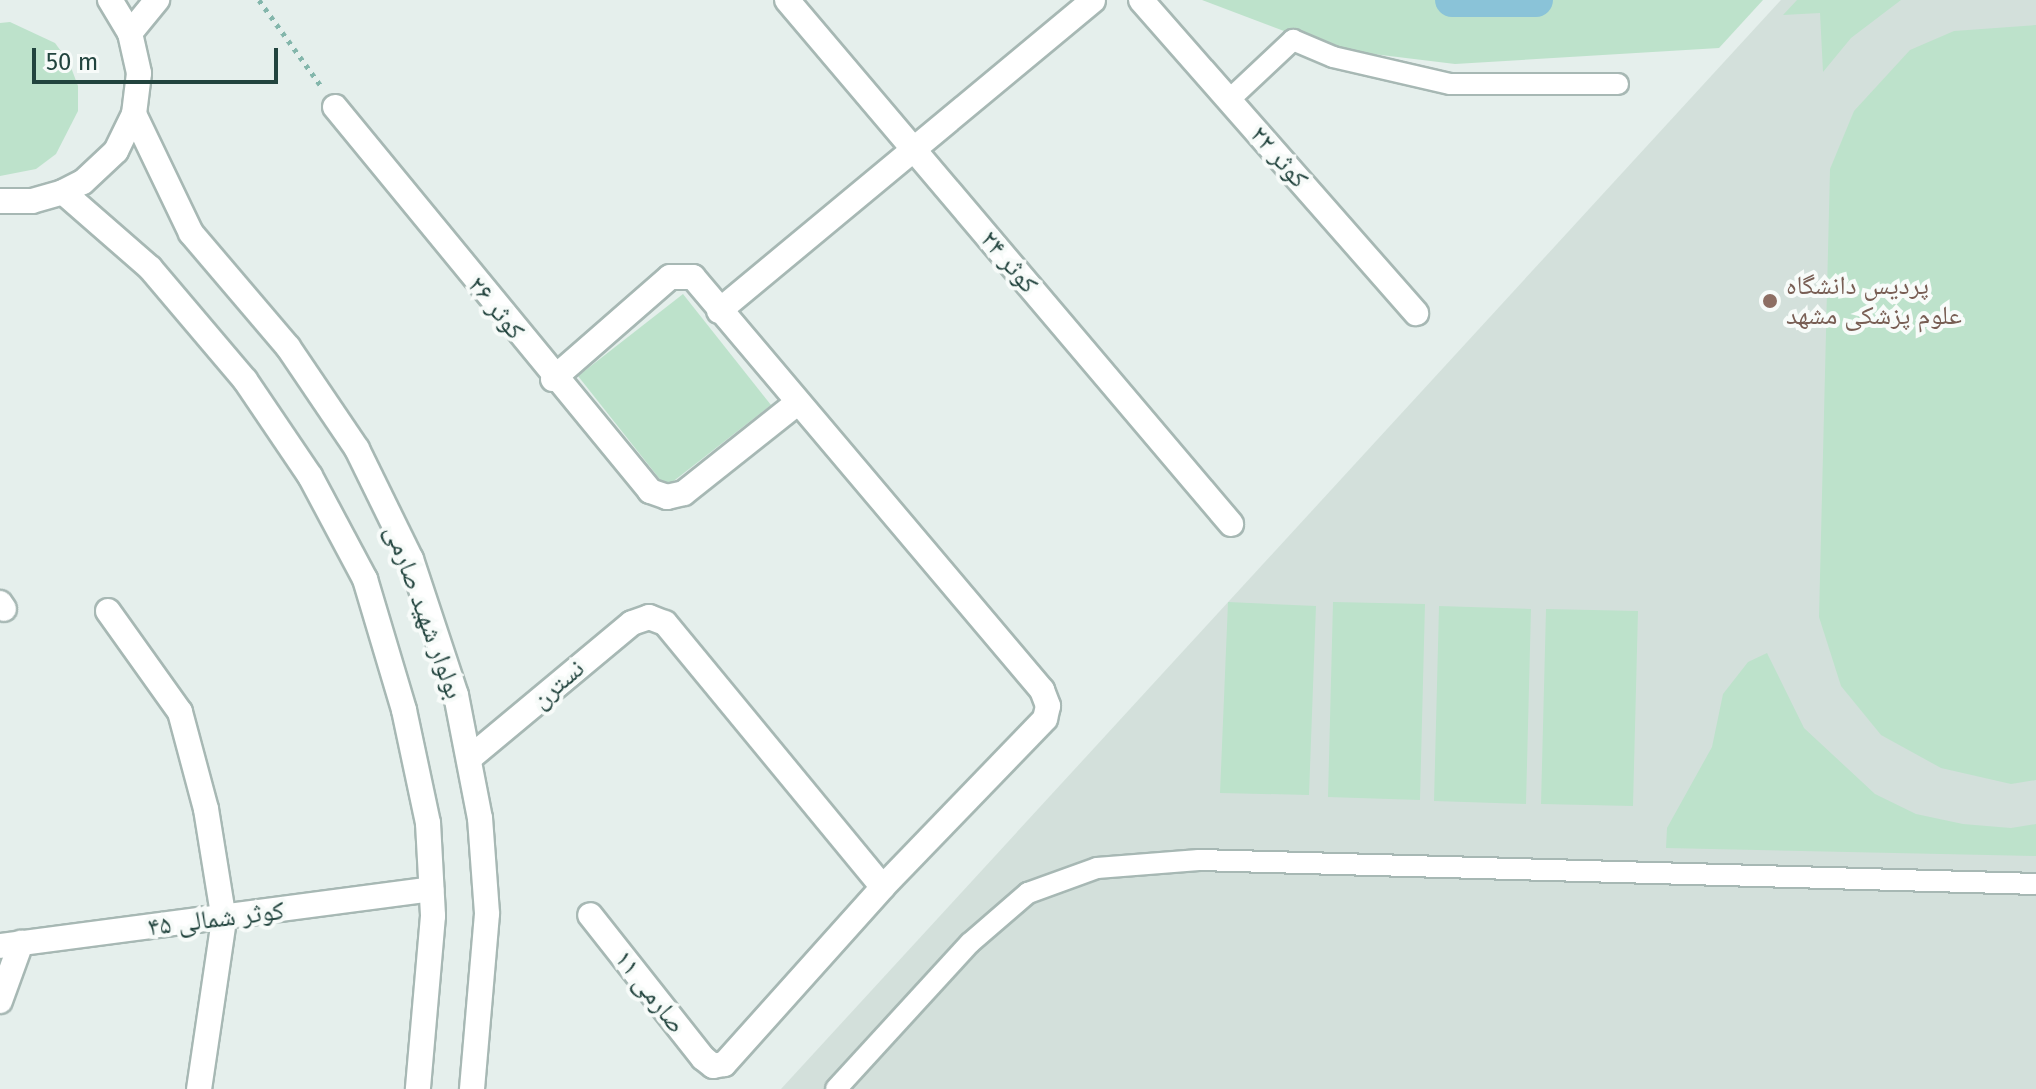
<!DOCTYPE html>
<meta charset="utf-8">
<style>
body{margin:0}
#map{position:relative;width:2036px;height:1089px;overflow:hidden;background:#e5efec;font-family:"Fira Sans","Noto Naskh Arabic",sans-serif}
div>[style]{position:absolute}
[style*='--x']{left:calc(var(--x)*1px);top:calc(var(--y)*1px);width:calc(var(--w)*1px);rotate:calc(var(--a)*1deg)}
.built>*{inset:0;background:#d3e0db}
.green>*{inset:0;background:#bde2cb}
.canal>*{height:34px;margin:-17px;padding:0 17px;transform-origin:17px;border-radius:17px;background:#8ac3d8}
.path>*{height:5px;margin-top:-2.5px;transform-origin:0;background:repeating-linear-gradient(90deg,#83b6ab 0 4px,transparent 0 10px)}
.roads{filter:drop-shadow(2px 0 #a7b8b4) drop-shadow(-2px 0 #a7b8b4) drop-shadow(0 2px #a7b8b4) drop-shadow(0 -2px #a7b8b4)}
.service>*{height:20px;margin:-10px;padding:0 10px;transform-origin:10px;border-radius:10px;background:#fff}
.minor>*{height:24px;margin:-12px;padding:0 12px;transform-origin:12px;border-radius:12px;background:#fff}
.tertiary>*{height:24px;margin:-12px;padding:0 12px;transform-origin:12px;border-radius:12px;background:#fff}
.secondary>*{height:24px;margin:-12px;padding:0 12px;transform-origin:12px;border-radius:12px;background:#fff}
.dots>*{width:22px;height:22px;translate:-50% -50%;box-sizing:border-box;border:4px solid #f7fbf9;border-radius:50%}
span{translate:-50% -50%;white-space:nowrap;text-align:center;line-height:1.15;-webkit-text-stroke:8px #f7fbf9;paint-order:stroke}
.street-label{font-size:26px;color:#22443e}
.education-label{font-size:26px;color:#785e54}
.left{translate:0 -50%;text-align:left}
.scale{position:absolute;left:32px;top:48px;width:246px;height:36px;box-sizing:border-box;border:4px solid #22443e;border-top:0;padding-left:10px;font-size:24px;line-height:28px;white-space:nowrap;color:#22443e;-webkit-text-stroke:6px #f7fbf9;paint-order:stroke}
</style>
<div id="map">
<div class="built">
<i style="clip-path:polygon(1781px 0,2036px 0,2036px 1089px,781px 1089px)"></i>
</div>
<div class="green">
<i style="clip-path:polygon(1202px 0,1763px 0,1719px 48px,1455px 64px,1332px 49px)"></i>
<i style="clip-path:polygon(1797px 0,1901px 0,1851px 38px,1823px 72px,1820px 13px,1783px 15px)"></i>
<i style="clip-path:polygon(10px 22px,55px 43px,69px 62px,78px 86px,78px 111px,56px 154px,36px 169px,0 176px,0 23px)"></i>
<i style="clip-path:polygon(2036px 25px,2036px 780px,2011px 784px,1941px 768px,1881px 735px,1841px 686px,1819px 617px,1830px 169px,1854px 111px,1910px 50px,1954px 31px)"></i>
<i style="clip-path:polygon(683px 294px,771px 405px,666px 487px,578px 376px)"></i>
<i style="clip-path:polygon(1228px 602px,1316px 606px,1309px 795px,1220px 793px)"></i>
<i style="clip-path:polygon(1333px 602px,1425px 604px,1420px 800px,1328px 797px)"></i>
<i style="clip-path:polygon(1439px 606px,1531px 609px,1526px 804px,1434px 801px)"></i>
<i style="clip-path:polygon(1546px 609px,1638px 611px,1633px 806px,1541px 804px)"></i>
<i style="clip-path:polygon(1767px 653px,1804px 728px,1875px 794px,1916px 814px,1963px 824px,2011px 828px,2036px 824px,2036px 856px,1666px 848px,1667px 828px,1712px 747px,1723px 694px,1748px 662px)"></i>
</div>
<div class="canal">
<i style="--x:1452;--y:0;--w:84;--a:0"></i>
</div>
<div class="path">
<i style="--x:259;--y:0;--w:106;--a:54.2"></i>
</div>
<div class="roads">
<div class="service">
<i style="--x:1229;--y:100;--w:88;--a:-43.2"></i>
<i style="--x:1293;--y:40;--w:43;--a:23"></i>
<i style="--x:1333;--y:57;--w:120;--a:13"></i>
<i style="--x:1450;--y:84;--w:168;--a:0"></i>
<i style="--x:836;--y:1089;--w:198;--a:-47.5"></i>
<i style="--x:970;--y:943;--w:77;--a:-40.8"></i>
<i style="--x:1028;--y:893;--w:73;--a:-19.9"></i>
<i style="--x:1097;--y:868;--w:102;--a:-4.5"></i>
<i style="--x:1199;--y:860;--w:837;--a:1.64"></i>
</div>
<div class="minor">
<i style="--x:787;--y:0;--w:687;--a:49.72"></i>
<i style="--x:1141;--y:0;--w:417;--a:48.7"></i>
<i style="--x:335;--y:107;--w:497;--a:50.6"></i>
<i style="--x:650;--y:491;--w:18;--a:19"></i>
<i style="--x:667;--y:497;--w:17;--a:-13"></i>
<i style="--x:684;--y:493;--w:143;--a:-38.5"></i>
<i style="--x:719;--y:311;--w:486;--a:-39.7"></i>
<i style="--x:553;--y:379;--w:155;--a:-41.1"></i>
<i style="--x:670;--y:277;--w:23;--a:0"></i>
<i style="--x:693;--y:277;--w:541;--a:49.8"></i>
<i style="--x:1042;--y:690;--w:17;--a:69"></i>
<i style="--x:1048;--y:706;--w:13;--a:103"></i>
<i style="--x:1045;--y:719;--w:233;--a:134"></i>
<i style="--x:883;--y:887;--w:238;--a:131.9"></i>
<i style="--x:724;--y:1064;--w:11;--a:170"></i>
<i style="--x:713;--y:1066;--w:13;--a:-141"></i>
<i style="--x:703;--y:1058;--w:182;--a:-128.3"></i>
<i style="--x:0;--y:603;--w:7;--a:56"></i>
<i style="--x:108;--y:611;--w:124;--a:54.5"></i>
<i style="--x:180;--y:712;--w:100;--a:75"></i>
<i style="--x:206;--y:809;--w:112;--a:80.8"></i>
<i style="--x:224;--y:920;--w:171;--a:98.4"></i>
<i style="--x:471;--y:757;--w:209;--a:-39.8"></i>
<i style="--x:632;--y:623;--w:18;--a:-19"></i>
<i style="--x:649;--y:617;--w:17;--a:21"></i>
<i style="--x:665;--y:623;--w:342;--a:50.5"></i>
<i style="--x:0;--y:946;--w:435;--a:-7.5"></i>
<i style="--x:0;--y:1001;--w:62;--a:-70.1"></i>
</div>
<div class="tertiary">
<i style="--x:130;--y:33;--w:43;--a:-50.7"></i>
</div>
<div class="secondary">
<i style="--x:134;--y:114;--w:132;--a:64.4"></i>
<i style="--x:191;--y:233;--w:150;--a:49.6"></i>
<i style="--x:288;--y:347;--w:123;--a:55.9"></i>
<i style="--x:357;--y:449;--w:123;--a:63.9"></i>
<i style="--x:411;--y:559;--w:143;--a:71.7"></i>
<i style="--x:456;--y:695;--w:125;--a:79"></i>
<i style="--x:480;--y:818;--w:96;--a:85.8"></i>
<i style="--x:487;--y:914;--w:176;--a:94.9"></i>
<i style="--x:63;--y:192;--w:116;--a:41.1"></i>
<i style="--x:150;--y:268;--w:147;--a:49.7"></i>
<i style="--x:245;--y:380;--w:116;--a:55.9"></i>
<i style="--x:310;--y:476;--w:117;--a:61.9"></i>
<i style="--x:365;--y:579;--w:137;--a:73.4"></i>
<i style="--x:404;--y:710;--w:116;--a:78"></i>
<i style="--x:428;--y:823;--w:93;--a:86.9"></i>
<i style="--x:433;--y:916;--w:174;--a:95"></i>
<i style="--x:0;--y:201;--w:32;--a:0"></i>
<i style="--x:32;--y:201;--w:32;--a:-16"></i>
<i style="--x:63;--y:192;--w:22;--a:-27"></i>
<i style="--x:83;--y:182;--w:45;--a:-43.2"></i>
<i style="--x:116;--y:151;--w:41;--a:-64.1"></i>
<i style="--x:134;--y:114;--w:41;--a:-83"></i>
<i style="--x:139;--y:73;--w:41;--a:-102.7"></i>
<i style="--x:130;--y:33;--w:39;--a:-121"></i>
</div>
</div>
<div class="dots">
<i style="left:1770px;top:301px;background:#8d6e63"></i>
</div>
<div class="street-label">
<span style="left:1279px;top:157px;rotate:49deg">کوثر ۲۲</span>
<span style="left:1009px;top:262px;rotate:50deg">کوثر ۲۴</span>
<span style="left:496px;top:308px;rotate:51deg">کوثر ۲۶</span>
<span style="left:424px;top:612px;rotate:70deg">بولوار شهید صارمی</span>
<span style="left:558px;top:684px;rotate:-40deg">نسترن</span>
<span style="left:216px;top:919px;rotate:-7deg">کوثر شمالی ۴۵</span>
<span style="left:650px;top:992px;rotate:52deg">صارمی ۱۱</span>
</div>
<div class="education-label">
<span class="left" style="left:1786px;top:301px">پردیس دانشگاه<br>علوم پزشکی مشهد</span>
</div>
<div class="scale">50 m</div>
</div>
